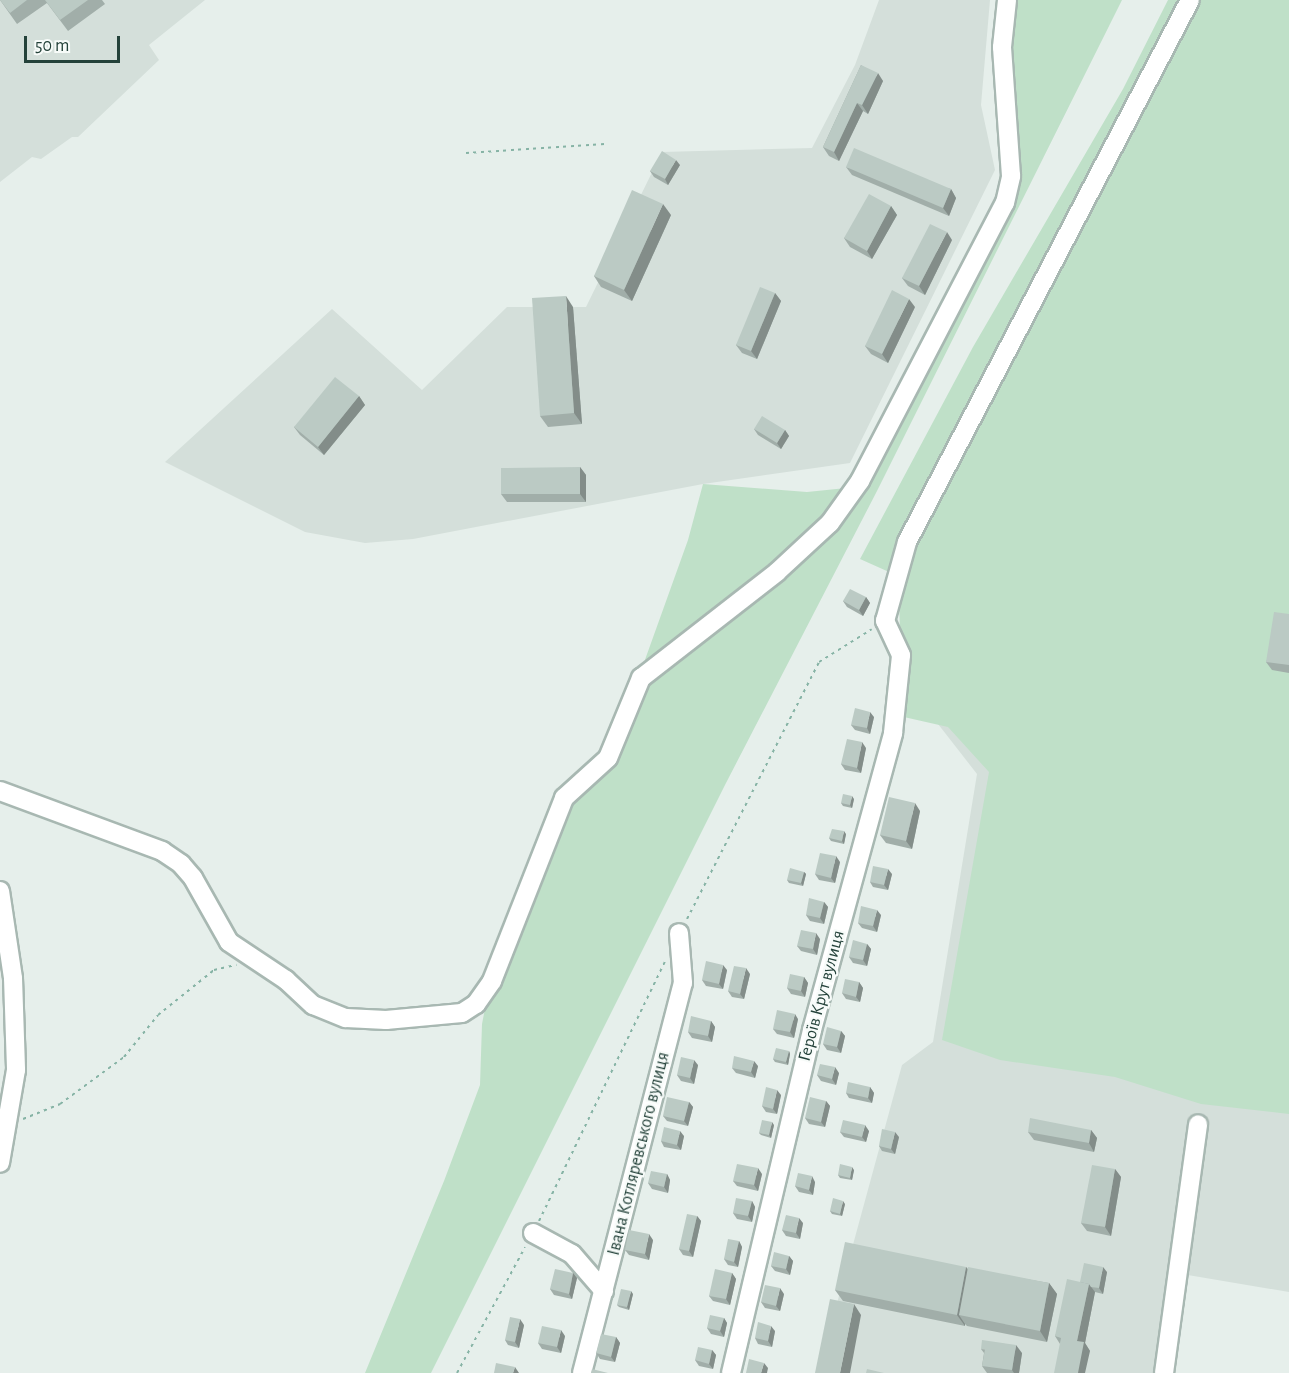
<!DOCTYPE html>
<meta charset="utf-8">
<style>
body{margin:0}
#map{position:relative;width:1289px;height:1373px;overflow:hidden;background:#e6efeb;font-family:"Alegreya Sans",sans-serif}
div>[style]{position:absolute}
[style*='--x']{left:calc(var(--x)*1px);top:calc(var(--y)*1px);width:calc(var(--w)*1px);rotate:calc(var(--a)*1deg)}
.built>*{inset:0;background:#d4dfda}
.green>*{inset:0;background:#bfe0c8}
.path>*{height:2px;margin-top:-1px;transform-origin:0;background:repeating-linear-gradient(90deg,#86b3a5 0 3px,transparent 0 7.5px)}
.roads{filter:drop-shadow(2px 0 #a8b8b2) drop-shadow(-2px 0 #a8b8b2) drop-shadow(0 2px #a8b8b2) drop-shadow(0 -2px #a8b8b2)}
.minor>*{height:18px;margin:-9px;padding:0 9px;transform-origin:9px;border-radius:9px;background:#fff}
.wall>*{inset:0;background:#a1aea9}
.shaded-wall>*{inset:0;background:#838d89}
.building>*{inset:0;background:#bbcac4}
span{translate:-50% -50%;white-space:nowrap;text-align:center;line-height:1.15;-webkit-text-stroke:4.5px #f7fbf9;paint-order:stroke}
.street-label{font-size:18px;color:#24423a}
.scale{position:absolute;left:24px;top:36px;width:96px;height:27px;box-sizing:border-box;border:3px solid #24423a;border-top:0;padding-left:8px;font-size:18px;line-height:21px;white-space:nowrap;color:#24423a;-webkit-text-stroke:4px #f7fbf9;paint-order:stroke}
</style>
<div id="map">
<div class="built">
<i style="clip-path:polygon(0 0,205px 0,149px 45px,159px 60px,78px 137px,72px 137px,41px 159px,32px 157px,0 182px)"></i>
<i style="clip-path:polygon(879px 0,990px 0,981px 105px,995px 170px,850px 463px,703px 484px,413px 539px,365px 543px,305px 532px,165px 462px,332px 309px,422px 390px,507px 307px,586px 307px,662px 152px,812px 148px,855px 65px)"></i>
<i style="clip-path:polygon(1289px 0,1289px 1292px,1176px 1273px,1161px 1373px,818px 1373px,902px 1065px,933px 1042px,977px 774px,924px 706px)"></i>
</div>
<div class="green">
<i style="clip-path:polygon(1008px 0,1122px 0,877px 491px,726px 783px,431px 1373px,365px 1373px,444px 1181px,480px 1085px,482px 1024px,488px 993px,564px 798px,609px 760px,688px 540px,703px 484px,807px 492px,856px 487px,1005px 203px)"></i>
<i style="clip-path:polygon(1168px 0,1289px 0,1289px 1114px,1201px 1104px,1115px 1077px,1000px 1060px,942px 1040px,989px 772px,948px 727px,895px 715px,901px 655px,898px 576px,860px 559px,973px 347px,1123px 89px)"></i>
</div>
<div class="path">
<i style="--x:466;--y:153;--w:139;--a:-3.7"></i>
<i style="--x:687;--y:919;--w:289;--a:-62.8"></i>
<i style="--x:819;--y:662;--w:62;--a:-31.9"></i>
<i style="--x:23;--y:1119;--w:40;--a:-22"></i>
<i style="--x:60;--y:1104;--w:79;--a:-36.3"></i>
<i style="--x:124;--y:1057;--w:54;--a:-51"></i>
<i style="--x:158;--y:1015;--w:72;--a:-38.8"></i>
<i style="--x:214;--y:970;--w:23;--a:-13"></i>
<i style="--x:539;--y:1221;--w:288;--a:-64.1"></i>
<i style="--x:457;--y:1373;--w:143;--a:-61.6"></i>
</div>
<div class="roads">
<div class="minor">
<i style="--x:0;--y:791;--w:173;--a:20.3"></i>
<i style="--x:162;--y:851;--w:23;--a:34"></i>
<i style="--x:181;--y:864;--w:18;--a:49"></i>
<i style="--x:193;--y:878;--w:73;--a:60.6"></i>
<i style="--x:229;--y:942;--w:69;--a:33.7"></i>
<i style="--x:286;--y:980;--w:37;--a:43"></i>
<i style="--x:313;--y:1005;--w:35;--a:22"></i>
<i style="--x:346;--y:1018;--w:40;--a:2.9"></i>
<i style="--x:386;--y:1020;--w:76;--a:-5.3"></i>
<i style="--x:462;--y:1013;--w:17;--a:-33"></i>
<i style="--x:476;--y:1004;--w:28;--a:-55"></i>
<i style="--x:492;--y:981;--w:197;--a:-68.5"></i>
<i style="--x:564;--y:798;--w:59;--a:-42.3"></i>
<i style="--x:608;--y:758;--w:87;--a:-67.6"></i>
<i style="--x:641;--y:678;--w:172;--a:-37.9"></i>
<i style="--x:777;--y:572;--w:72;--a:-42.8"></i>
<i style="--x:830;--y:523;--w:52;--a:-54.5"></i>
<i style="--x:860;--y:481;--w:314;--a:-62.5"></i>
<i style="--x:1005;--y:203;--w:28;--a:-77"></i>
<i style="--x:1011;--y:176;--w:129;--a:-94"></i>
<i style="--x:1002;--y:47;--w:47;--a:-83.9"></i>
<i style="--x:0;--y:891;--w:88;--a:81.5"></i>
<i style="--x:13;--y:978;--w:92;--a:88.1"></i>
<i style="--x:16;--y:1070;--w:94;--a:99.8"></i>
<i style="--x:533;--y:1233;--w:44;--a:28.3"></i>
<i style="--x:572;--y:1254;--w:49;--a:49.1"></i>
<i style="--x:582;--y:1373;--w:403;--a:-75.5"></i>
<i style="--x:683;--y:983;--w:50;--a:-94.6"></i>
<i style="--x:731;--y:1373;--w:352;--a:-76.7"></i>
<i style="--x:812;--y:1030;--w:308;--a:-74.7"></i>
<i style="--x:893;--y:733;--w:78;--a:-84.1"></i>
<i style="--x:901;--y:655;--w:38;--a:-115"></i>
<i style="--x:885;--y:621;--w:82;--a:-74.4"></i>
<i style="--x:907;--y:542;--w:611;--a:-62.43"></i>
<i style="--x:1164;--y:1373;--w:251;--a:-82.2"></i>
</div>
</div>
<div class="wall">
<i style="clip-path:polygon(0 0,102px 0,105px 4px,68px 31px,47px 3px,17px 24px)"></i>
<i style="clip-path:polygon(861px 65px,883px 81px,868px 114px,863px 111px,839px 161px,829px 156px,823px 147px)"></i>
<i style="clip-path:polygon(680px 165px,668px 185px,654px 177px,650px 171px)"></i>
<i style="clip-path:polygon(846px 167px,951px 189px,956px 198px,949px 216px,852px 175px)"></i>
<i style="clip-path:polygon(891px 206px,897px 215px,872px 259px,850px 247px,844px 238px)"></i>
<i style="clip-path:polygon(671px 215px,632px 301px,601px 287px,594px 276px)"></i>
<i style="clip-path:polygon(952px 240px,925px 295px,908px 286px,902px 278px)"></i>
<i style="clip-path:polygon(775px 293px,781px 301px,757px 359px,742px 353px,736px 345px)"></i>
<i style="clip-path:polygon(573px 307px,582px 424px,548px 427px,540px 416px)"></i>
<i style="clip-path:polygon(915px 307px,888px 363px,871px 354px,865px 346px)"></i>
<i style="clip-path:polygon(359px 396px,365px 405px,324px 455px,300px 435px,294px 427px)"></i>
<i style="clip-path:polygon(754px 429px,785px 430px,789px 436px,781px 449px,758px 435px)"></i>
<i style="clip-path:polygon(580px 467px,586px 475px,586px 502px,507px 502px,501px 494px)"></i>
<i style="clip-path:polygon(866px 597px,870px 603px,863px 616px,847px 607px,843px 601px)"></i>
<i style="clip-path:polygon(1289px 614px,1289px 673px,1272px 670px,1266px 662px)"></i>
<i style="clip-path:polygon(874px 717px,870px 734px,855px 730px,851px 725px)"></i>
<i style="clip-path:polygon(866px 748px,861px 773px,845px 770px,841px 764px)"></i>
<i style="clip-path:polygon(854px 799px,852px 808px,843px 806px,841px 803px)"></i>
<i style="clip-path:polygon(920px 811px,912px 849px,886px 843px,880px 835px)"></i>
<i style="clip-path:polygon(846px 834px,844px 844px,831px 841px,829px 838px)"></i>
<i style="clip-path:polygon(840px 862px,835px 883px,819px 880px,815px 874px)"></i>
<i style="clip-path:polygon(804px 872px,806px 874px,803px 886px,789px 883px,787px 880px)"></i>
<i style="clip-path:polygon(892px 874px,888px 890px,873px 887px,870px 882px)"></i>
<i style="clip-path:polygon(824px 902px,828px 907px,824px 924px,810px 921px,806px 915px)"></i>
<i style="clip-path:polygon(881px 915px,877px 932px,862px 928px,858px 923px)"></i>
<i style="clip-path:polygon(820px 939px,817px 955px,801px 951px,797px 946px)"></i>
<i style="clip-path:polygon(867px 944px,871px 949px,867px 966px,853px 963px,849px 957px)"></i>
<i style="clip-path:polygon(727px 970px,723px 989px,706px 986px,702px 980px)"></i>
<i style="clip-path:polygon(750px 974px,744px 999px,732px 997px,728px 991px)"></i>
<i style="clip-path:polygon(804px 977px,808px 983px,805px 997px,791px 994px,787px 988px)"></i>
<i style="clip-path:polygon(859px 982px,863px 988px,860px 1002px,846px 999px,842px 993px)"></i>
<i style="clip-path:polygon(798px 1019px,794px 1038px,777px 1034px,773px 1029px)"></i>
<i style="clip-path:polygon(711px 1021px,715px 1027px,712px 1042px,692px 1038px,688px 1032px)"></i>
<i style="clip-path:polygon(841px 1031px,845px 1036px,841px 1053px,827px 1050px,823px 1044px)"></i>
<i style="clip-path:polygon(789px 1051px,790px 1054px,788px 1065px,775px 1062px,773px 1059px)"></i>
<i style="clip-path:polygon(698px 1065px,694px 1084px,681px 1081px,677px 1075px)"></i>
<i style="clip-path:polygon(758px 1066px,755px 1078px,736px 1073px,732px 1068px)"></i>
<i style="clip-path:polygon(839px 1073px,836px 1085px,821px 1081px,817px 1075px)"></i>
<i style="clip-path:polygon(870px 1087px,874px 1093px,872px 1103px,849px 1098px,846px 1093px)"></i>
<i style="clip-path:polygon(781px 1095px,777px 1114px,766px 1112px,762px 1106px)"></i>
<i style="clip-path:polygon(826px 1101px,830px 1106px,825px 1127px,809px 1124px,805px 1118px)"></i>
<i style="clip-path:polygon(689px 1102px,693px 1107px,688px 1126px,667px 1121px,663px 1116px)"></i>
<i style="clip-path:polygon(774px 1125px,771px 1138px,761px 1135px,759px 1133px)"></i>
<i style="clip-path:polygon(1091px 1130px,1097px 1138px,1094px 1152px,1034px 1140px,1028px 1132px)"></i>
<i style="clip-path:polygon(869px 1131px,866px 1142px,844px 1137px,840px 1132px)"></i>
<i style="clip-path:polygon(684px 1136px,681px 1150px,664px 1147px,661px 1141px)"></i>
<i style="clip-path:polygon(899px 1137px,895px 1154px,882px 1151px,879px 1146px)"></i>
<i style="clip-path:polygon(1115px 1169px,1121px 1177px,1111px 1236px,1087px 1231px,1081px 1223px)"></i>
<i style="clip-path:polygon(854px 1170px,852px 1180px,840px 1178px,838px 1175px)"></i>
<i style="clip-path:polygon(667px 1174px,670px 1180px,668px 1193px,652px 1189px,648px 1183px)"></i>
<i style="clip-path:polygon(762px 1174px,758px 1191px,737px 1186px,733px 1181px)"></i>
<i style="clip-path:polygon(815px 1182px,813px 1195px,799px 1192px,795px 1186px)"></i>
<i style="clip-path:polygon(752px 1201px,755px 1207px,752px 1222px,737px 1219px,733px 1213px)"></i>
<i style="clip-path:polygon(845px 1204px,842px 1216px,832px 1214px,830px 1211px)"></i>
<i style="clip-path:polygon(697px 1216px,701px 1221px,693px 1257px,683px 1255px,679px 1249px)"></i>
<i style="clip-path:polygon(803px 1223px,800px 1239px,786px 1236px,782px 1230px)"></i>
<i style="clip-path:polygon(653px 1240px,649px 1260px,629px 1255px,625px 1250px)"></i>
<i style="clip-path:polygon(739px 1241px,742px 1247px,738px 1267px,728px 1265px,724px 1259px)"></i>
<i style="clip-path:polygon(789px 1256px,793px 1261px,790px 1275px,775px 1271px,771px 1266px)"></i>
<i style="clip-path:polygon(966px 1267px,968px 1269px,1049px 1283px,1057px 1294px,1047px 1342px,967px 1326px,965px 1324px,965px 1326px,843px 1301px,835px 1290px)"></i>
<i style="clip-path:polygon(1107px 1272px,1103px 1294px,1095px 1292px,1085px 1343px,1090px 1351px,1060px 1344px,1055px 1336px,1080px 1282px)"></i>
<i style="clip-path:polygon(573px 1273px,577px 1278px,572px 1299px,554px 1295px,550px 1289px)"></i>
<i style="clip-path:polygon(732px 1273px,736px 1279px,730px 1305px,713px 1301px,709px 1296px)"></i>
<i style="clip-path:polygon(633px 1294px,629px 1310px,619px 1307px,617px 1305px)"></i>
<i style="clip-path:polygon(784px 1294px,780px 1311px,765px 1308px,761px 1302px)"></i>
<i style="clip-path:polygon(724px 1318px,727px 1323px,724px 1337px,711px 1334px,707px 1328px)"></i>
<i style="clip-path:polygon(524px 1325px,519px 1348px,508px 1345px,505px 1340px)"></i>
<i style="clip-path:polygon(775px 1331px,772px 1347px,758px 1344px,755px 1338px)"></i>
<i style="clip-path:polygon(565px 1336px,561px 1353px,542px 1349px,538px 1343px)"></i>
<i style="clip-path:polygon(616px 1337px,620px 1343px,615px 1362px,600px 1359px,596px 1353px)"></i>
<i style="clip-path:polygon(981px 1349px,1022px 1353px,1019px 1373px,987px 1373px,982px 1366px,984px 1353px)"></i>
<i style="clip-path:polygon(712px 1350px,716px 1355px,713px 1369px,699px 1366px,695px 1360px)"></i>
</div>
<div class="shaded-wall">
<i style="clip-path:polygon(878px 73px,883px 81px,868px 114px,862px 105px)"></i>
<i style="clip-path:polygon(857px 103px,863px 111px,839px 161px,834px 152px)"></i>
<i style="clip-path:polygon(676px 160px,680px 165px,668px 185px,665px 179px)"></i>
<i style="clip-path:polygon(951px 189px,956px 198px,949px 216px,943px 208px)"></i>
<i style="clip-path:polygon(663px 204px,671px 215px,632px 301px,624px 290px)"></i>
<i style="clip-path:polygon(891px 206px,897px 215px,872px 259px,867px 251px)"></i>
<i style="clip-path:polygon(947px 232px,952px 240px,925px 295px,919px 286px)"></i>
<i style="clip-path:polygon(775px 293px,781px 301px,757px 359px,751px 351px)"></i>
<i style="clip-path:polygon(566px 296px,573px 307px,582px 424px,574px 413px)"></i>
<i style="clip-path:polygon(909px 299px,915px 307px,888px 363px,882px 354px)"></i>
<i style="clip-path:polygon(359px 396px,365px 405px,324px 455px,318px 447px)"></i>
<i style="clip-path:polygon(785px 430px,789px 436px,781px 449px,777px 443px)"></i>
<i style="clip-path:polygon(580px 467px,586px 475px,586px 502px,580px 494px)"></i>
<i style="clip-path:polygon(866px 597px,870px 603px,863px 616px,859px 610px)"></i>
<i style="clip-path:polygon(870px 712px,874px 717px,870px 734px,867px 728px)"></i>
<i style="clip-path:polygon(862px 742px,866px 748px,861px 773px,857px 768px)"></i>
<i style="clip-path:polygon(852px 796px,854px 799px,852px 808px,850px 805px)"></i>
<i style="clip-path:polygon(915px 803px,920px 811px,912px 849px,906px 841px)"></i>
<i style="clip-path:polygon(844px 831px,846px 834px,844px 844px,842px 841px)"></i>
<i style="clip-path:polygon(836px 856px,840px 862px,835px 883px,831px 878px)"></i>
<i style="clip-path:polygon(888px 869px,892px 874px,888px 890px,884px 885px)"></i>
<i style="clip-path:polygon(804px 872px,806px 874px,803px 886px,801px 883px)"></i>
<i style="clip-path:polygon(824px 902px,828px 907px,824px 924px,820px 918px)"></i>
<i style="clip-path:polygon(877px 910px,881px 915px,877px 932px,873px 926px)"></i>
<i style="clip-path:polygon(816px 933px,820px 939px,817px 955px,813px 949px)"></i>
<i style="clip-path:polygon(867px 944px,871px 949px,867px 966px,863px 960px)"></i>
<i style="clip-path:polygon(723px 965px,727px 970px,723px 989px,719px 984px)"></i>
<i style="clip-path:polygon(746px 968px,750px 974px,744px 999px,740px 994px)"></i>
<i style="clip-path:polygon(804px 977px,808px 983px,805px 997px,801px 991px)"></i>
<i style="clip-path:polygon(859px 982px,863px 988px,860px 1002px,856px 997px)"></i>
<i style="clip-path:polygon(795px 1014px,798px 1019px,794px 1038px,790px 1032px)"></i>
<i style="clip-path:polygon(711px 1021px,715px 1027px,712px 1042px,708px 1036px)"></i>
<i style="clip-path:polygon(841px 1031px,845px 1036px,841px 1053px,837px 1047px)"></i>
<i style="clip-path:polygon(789px 1051px,790px 1054px,788px 1065px,786px 1062px)"></i>
<i style="clip-path:polygon(694px 1060px,698px 1065px,694px 1084px,690px 1078px)"></i>
<i style="clip-path:polygon(754px 1061px,758px 1066px,755px 1078px,751px 1072px)"></i>
<i style="clip-path:polygon(835px 1067px,839px 1073px,836px 1085px,832px 1079px)"></i>
<i style="clip-path:polygon(870px 1087px,874px 1093px,872px 1103px,868px 1098px)"></i>
<i style="clip-path:polygon(777px 1090px,781px 1095px,777px 1114px,773px 1109px)"></i>
<i style="clip-path:polygon(826px 1101px,830px 1106px,825px 1127px,821px 1122px)"></i>
<i style="clip-path:polygon(689px 1102px,693px 1107px,688px 1126px,684px 1121px)"></i>
<i style="clip-path:polygon(772px 1122px,774px 1125px,771px 1138px,769px 1135px)"></i>
<i style="clip-path:polygon(865px 1125px,869px 1131px,866px 1142px,862px 1137px)"></i>
<i style="clip-path:polygon(1091px 1130px,1097px 1138px,1094px 1152px,1089px 1143px)"></i>
<i style="clip-path:polygon(680px 1131px,684px 1136px,681px 1150px,677px 1145px)"></i>
<i style="clip-path:polygon(895px 1132px,899px 1137px,895px 1154px,891px 1149px)"></i>
<i style="clip-path:polygon(852px 1167px,854px 1170px,852px 1180px,850px 1178px)"></i>
<i style="clip-path:polygon(758px 1168px,762px 1174px,758px 1191px,754px 1185px)"></i>
<i style="clip-path:polygon(1115px 1169px,1121px 1177px,1111px 1236px,1105px 1227px)"></i>
<i style="clip-path:polygon(667px 1174px,670px 1180px,668px 1193px,664px 1187px)"></i>
<i style="clip-path:polygon(812px 1176px,815px 1182px,813px 1195px,809px 1190px)"></i>
<i style="clip-path:polygon(752px 1201px,755px 1207px,752px 1222px,748px 1216px)"></i>
<i style="clip-path:polygon(843px 1201px,845px 1204px,842px 1216px,840px 1214px)"></i>
<i style="clip-path:polygon(697px 1216px,701px 1221px,693px 1257px,689px 1251px)"></i>
<i style="clip-path:polygon(799px 1218px,803px 1223px,800px 1239px,796px 1233px)"></i>
<i style="clip-path:polygon(649px 1234px,653px 1240px,649px 1260px,645px 1254px)"></i>
<i style="clip-path:polygon(739px 1241px,742px 1247px,738px 1267px,734px 1262px)"></i>
<i style="clip-path:polygon(789px 1256px,793px 1261px,790px 1275px,786px 1269px)"></i>
<i style="clip-path:polygon(966px 1267px,973px 1278px,959px 1315px,965px 1324px,965px 1326px,957px 1315px)"></i>
<i style="clip-path:polygon(1103px 1267px,1107px 1272px,1103px 1294px,1099px 1288px)"></i>
<i style="clip-path:polygon(573px 1273px,577px 1278px,572px 1299px,569px 1294px)"></i>
<i style="clip-path:polygon(732px 1273px,736px 1279px,730px 1305px,726px 1299px)"></i>
<i style="clip-path:polygon(1049px 1283px,1057px 1294px,1047px 1342px,1040px 1331px)"></i>
<i style="clip-path:polygon(1089px 1284px,1095px 1292px,1085px 1343px,1090px 1351px,1085px 1373px,1078px 1373px,1077px 1341px)"></i>
<i style="clip-path:polygon(780px 1288px,784px 1294px,780px 1311px,776px 1306px)"></i>
<i style="clip-path:polygon(631px 1291px,633px 1294px,629px 1310px,627px 1307px)"></i>
<i style="clip-path:polygon(854px 1304px,861px 1315px,850px 1373px,840px 1373px)"></i>
<i style="clip-path:polygon(724px 1318px,727px 1323px,724px 1337px,720px 1331px)"></i>
<i style="clip-path:polygon(520px 1319px,524px 1325px,519px 1348px,515px 1342px)"></i>
<i style="clip-path:polygon(771px 1326px,775px 1331px,772px 1347px,768px 1341px)"></i>
<i style="clip-path:polygon(561px 1330px,565px 1336px,561px 1353px,557px 1347px)"></i>
<i style="clip-path:polygon(616px 1337px,620px 1343px,615px 1362px,611px 1357px)"></i>
<i style="clip-path:polygon(1016px 1345px,1022px 1353px,1019px 1373px,1014px 1373px,1012px 1370px)"></i>
<i style="clip-path:polygon(712px 1350px,716px 1355px,713px 1369px,709px 1364px)"></i>
<i style="clip-path:polygon(764px 1363px,768px 1368px,767px 1373px,761px 1373px)"></i>
<i style="clip-path:polygon(515px 1367px,519px 1373px,513px 1373px)"></i>
</div>
<div class="building">
<i style="clip-path:polygon(0 0,27px 0,10px 13px)"></i>
<i style="clip-path:polygon(45px 0,88px 0,60px 20px)"></i>
<i style="clip-path:polygon(861px 65px,878px 73px,862px 105px,857px 103px,834px 152px,823px 147px)"></i>
<i style="clip-path:polygon(854px 148px,951px 189px,943px 208px,846px 167px)"></i>
<i style="clip-path:polygon(662px 151px,676px 160px,665px 179px,650px 171px)"></i>
<i style="clip-path:polygon(632px 190px,663px 204px,624px 290px,594px 276px)"></i>
<i style="clip-path:polygon(869px 194px,891px 206px,867px 251px,844px 238px)"></i>
<i style="clip-path:polygon(930px 224px,947px 232px,919px 286px,902px 278px)"></i>
<i style="clip-path:polygon(760px 287px,775px 293px,751px 351px,736px 345px)"></i>
<i style="clip-path:polygon(892px 290px,909px 299px,882px 354px,865px 346px)"></i>
<i style="clip-path:polygon(566px 296px,574px 413px,540px 416px,532px 298px)"></i>
<i style="clip-path:polygon(335px 377px,359px 396px,318px 447px,294px 427px)"></i>
<i style="clip-path:polygon(762px 416px,785px 430px,777px 443px,754px 429px)"></i>
<i style="clip-path:polygon(580px 467px,580px 494px,501px 494px,501px 468px)"></i>
<i style="clip-path:polygon(850px 589px,866px 597px,859px 610px,843px 601px)"></i>
<i style="clip-path:polygon(1274px 612px,1289px 614px,1289px 665px,1266px 662px)"></i>
<i style="clip-path:polygon(855px 708px,870px 712px,867px 728px,851px 725px)"></i>
<i style="clip-path:polygon(847px 739px,862px 742px,857px 768px,841px 764px)"></i>
<i style="clip-path:polygon(843px 794px,852px 796px,850px 805px,841px 803px)"></i>
<i style="clip-path:polygon(889px 797px,915px 803px,906px 841px,880px 835px)"></i>
<i style="clip-path:polygon(832px 829px,844px 831px,842px 841px,829px 838px)"></i>
<i style="clip-path:polygon(820px 853px,836px 856px,831px 878px,815px 874px)"></i>
<i style="clip-path:polygon(873px 866px,888px 869px,884px 885px,870px 882px)"></i>
<i style="clip-path:polygon(790px 868px,804px 872px,801px 883px,787px 880px)"></i>
<i style="clip-path:polygon(809px 898px,824px 902px,820px 918px,806px 915px)"></i>
<i style="clip-path:polygon(861px 906px,877px 910px,873px 926px,858px 923px)"></i>
<i style="clip-path:polygon(801px 930px,816px 933px,813px 949px,797px 946px)"></i>
<i style="clip-path:polygon(853px 940px,867px 944px,863px 960px,849px 957px)"></i>
<i style="clip-path:polygon(706px 961px,723px 965px,719px 984px,702px 980px)"></i>
<i style="clip-path:polygon(734px 966px,746px 968px,740px 994px,728px 991px)"></i>
<i style="clip-path:polygon(790px 974px,804px 977px,801px 991px,787px 988px)"></i>
<i style="clip-path:polygon(845px 979px,859px 982px,856px 997px,842px 993px)"></i>
<i style="clip-path:polygon(777px 1010px,795px 1014px,790px 1032px,773px 1029px)"></i>
<i style="clip-path:polygon(691px 1016px,711px 1021px,708px 1036px,688px 1032px)"></i>
<i style="clip-path:polygon(827px 1027px,841px 1031px,837px 1047px,823px 1044px)"></i>
<i style="clip-path:polygon(776px 1048px,789px 1051px,786px 1062px,773px 1059px)"></i>
<i style="clip-path:polygon(734px 1056px,754px 1061px,751px 1072px,732px 1068px)"></i>
<i style="clip-path:polygon(681px 1057px,694px 1060px,690px 1078px,677px 1075px)"></i>
<i style="clip-path:polygon(820px 1064px,835px 1067px,832px 1079px,817px 1075px)"></i>
<i style="clip-path:polygon(848px 1082px,870px 1087px,868px 1098px,846px 1093px)"></i>
<i style="clip-path:polygon(766px 1087px,777px 1090px,773px 1109px,762px 1106px)"></i>
<i style="clip-path:polygon(667px 1097px,689px 1102px,684px 1121px,663px 1116px)"></i>
<i style="clip-path:polygon(810px 1097px,826px 1101px,821px 1122px,805px 1118px)"></i>
<i style="clip-path:polygon(1030px 1118px,1091px 1130px,1089px 1143px,1028px 1132px)"></i>
<i style="clip-path:polygon(762px 1120px,772px 1122px,769px 1135px,759px 1133px)"></i>
<i style="clip-path:polygon(843px 1120px,865px 1125px,862px 1137px,840px 1132px)"></i>
<i style="clip-path:polygon(664px 1127px,680px 1131px,677px 1145px,661px 1141px)"></i>
<i style="clip-path:polygon(882px 1129px,895px 1132px,891px 1149px,879px 1146px)"></i>
<i style="clip-path:polygon(737px 1164px,758px 1168px,754px 1185px,733px 1181px)"></i>
<i style="clip-path:polygon(840px 1164px,852px 1167px,850px 1178px,838px 1175px)"></i>
<i style="clip-path:polygon(1092px 1165px,1115px 1169px,1105px 1227px,1081px 1223px)"></i>
<i style="clip-path:polygon(651px 1171px,667px 1174px,664px 1187px,648px 1183px)"></i>
<i style="clip-path:polygon(798px 1173px,812px 1176px,809px 1190px,795px 1186px)"></i>
<i style="clip-path:polygon(736px 1198px,752px 1201px,748px 1216px,733px 1213px)"></i>
<i style="clip-path:polygon(833px 1198px,843px 1201px,840px 1214px,830px 1211px)"></i>
<i style="clip-path:polygon(687px 1214px,697px 1216px,689px 1251px,679px 1249px)"></i>
<i style="clip-path:polygon(786px 1215px,799px 1218px,796px 1233px,782px 1230px)"></i>
<i style="clip-path:polygon(629px 1230px,649px 1234px,645px 1254px,625px 1250px)"></i>
<i style="clip-path:polygon(728px 1239px,739px 1241px,734px 1262px,724px 1259px)"></i>
<i style="clip-path:polygon(845px 1242px,966px 1267px,957px 1315px,835px 1290px)"></i>
<i style="clip-path:polygon(774px 1252px,789px 1256px,786px 1269px,771px 1266px)"></i>
<i style="clip-path:polygon(1084px 1263px,1103px 1267px,1099px 1288px,1091px 1287px,1089px 1284px,1080px 1282px)"></i>
<i style="clip-path:polygon(968px 1267px,1049px 1283px,1040px 1331px,959px 1315px)"></i>
<i style="clip-path:polygon(555px 1269px,573px 1273px,569px 1294px,550px 1289px)"></i>
<i style="clip-path:polygon(715px 1269px,732px 1273px,726px 1299px,709px 1296px)"></i>
<i style="clip-path:polygon(1067px 1279px,1089px 1284px,1077px 1341px,1084px 1342px,1078px 1373px,1054px 1373px,1061px 1338px,1055px 1336px)"></i>
<i style="clip-path:polygon(765px 1285px,780px 1288px,776px 1306px,761px 1302px)"></i>
<i style="clip-path:polygon(621px 1289px,631px 1291px,627px 1307px,617px 1305px)"></i>
<i style="clip-path:polygon(830px 1299px,854px 1304px,840px 1373px,815px 1373px)"></i>
<i style="clip-path:polygon(710px 1315px,724px 1318px,720px 1331px,707px 1328px)"></i>
<i style="clip-path:polygon(510px 1317px,520px 1319px,515px 1342px,505px 1340px)"></i>
<i style="clip-path:polygon(758px 1322px,771px 1326px,768px 1341px,755px 1338px)"></i>
<i style="clip-path:polygon(542px 1326px,561px 1330px,557px 1347px,538px 1343px)"></i>
<i style="clip-path:polygon(601px 1334px,616px 1337px,611px 1357px,596px 1353px)"></i>
<i style="clip-path:polygon(982px 1340px,1016px 1345px,1012px 1370px,982px 1366px,985px 1349px,981px 1349px)"></i>
<i style="clip-path:polygon(698px 1347px,712px 1350px,709px 1364px,695px 1360px)"></i>
<i style="clip-path:polygon(749px 1359px,764px 1363px,761px 1373px,746px 1373px)"></i>
<i style="clip-path:polygon(496px 1363px,515px 1367px,513px 1373px,494px 1373px)"></i>
<i style="clip-path:polygon(592px 1369px,608px 1373px,591px 1373px)"></i>
<i style="clip-path:polygon(867px 1369px,884px 1373px,866px 1373px)"></i>
</div>
<div class="street-label">
<span style="left:822px;top:996px;rotate:-75deg">Героїв Крут вулиця</span>
<span style="left:639px;top:1154px;rotate:-76deg">Івана Котляревського вулиця</span>
</div>
<div class="scale">50 m</div>
</div>
